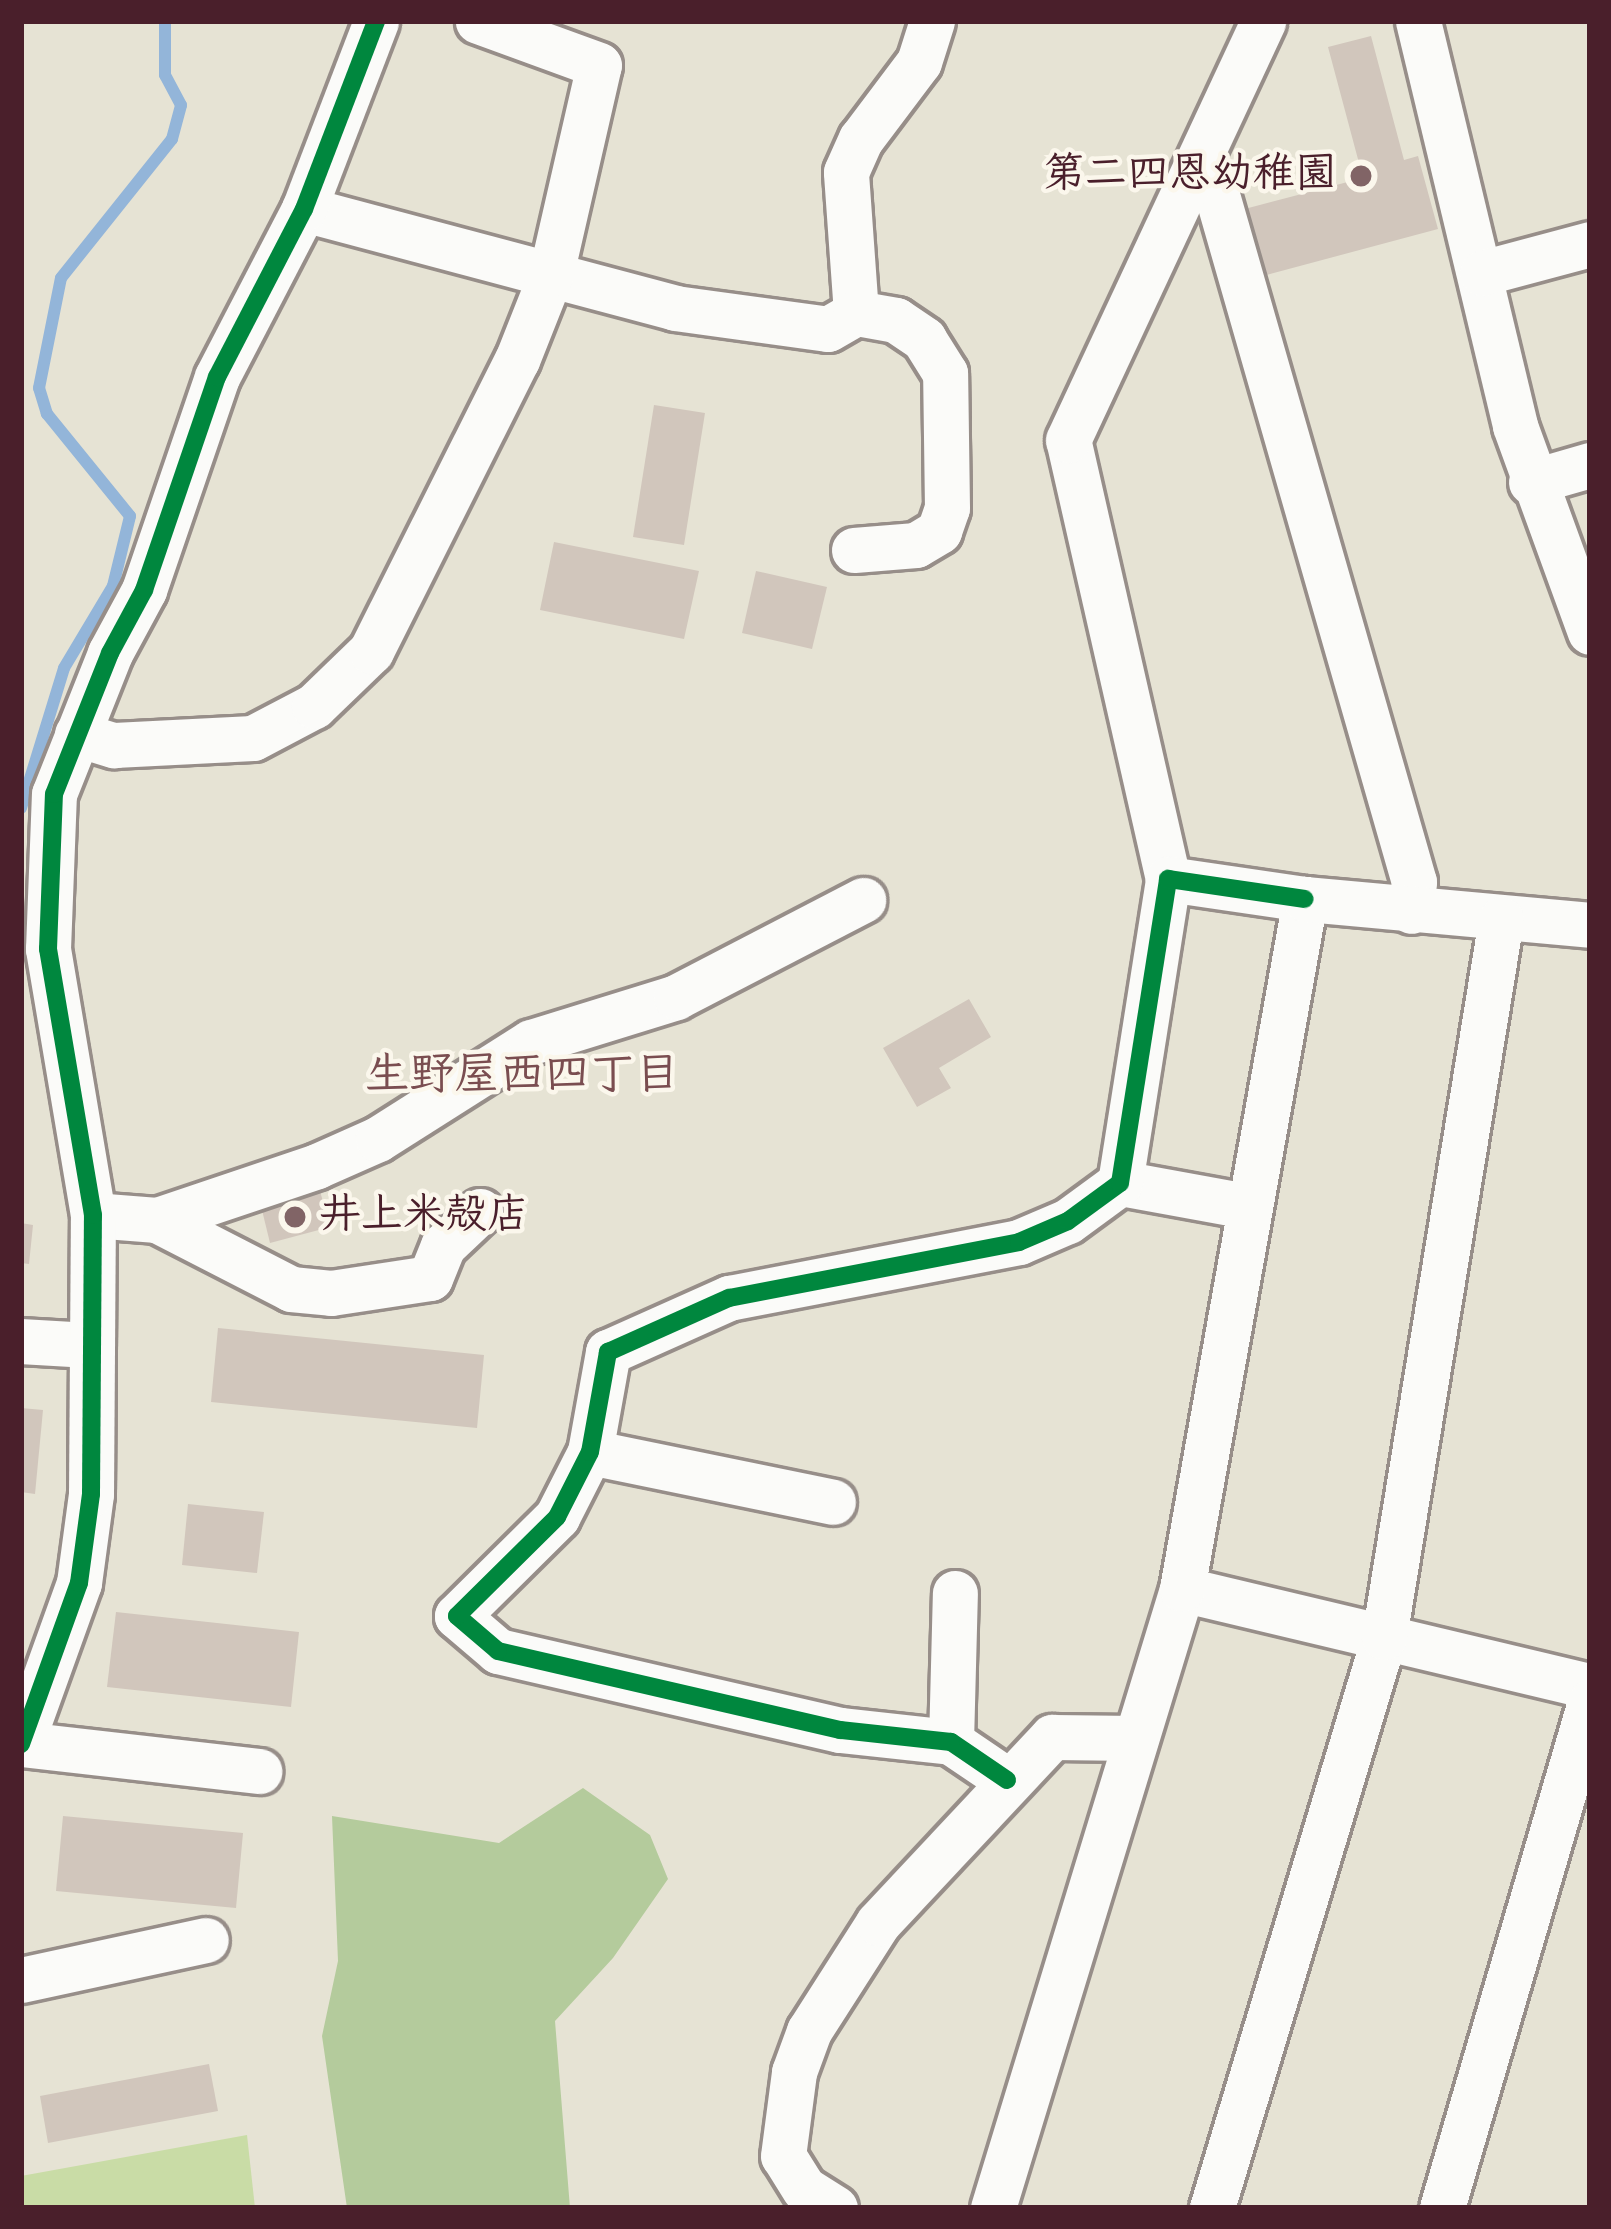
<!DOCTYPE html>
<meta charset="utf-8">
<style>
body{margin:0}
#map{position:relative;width:1611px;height:2229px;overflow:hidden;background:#e6e3d4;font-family:"Indie Flower","Klee One",sans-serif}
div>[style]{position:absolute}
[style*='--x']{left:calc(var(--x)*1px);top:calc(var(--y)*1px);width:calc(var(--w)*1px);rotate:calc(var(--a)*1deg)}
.green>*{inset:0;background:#c9dca6}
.forest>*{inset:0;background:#b4cb9c}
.stream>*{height:12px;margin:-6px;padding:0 6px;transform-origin:6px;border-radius:6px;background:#93b5d9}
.building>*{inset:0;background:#d1c6bc}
.roads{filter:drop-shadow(3px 0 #978e89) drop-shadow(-3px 0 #978e89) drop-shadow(0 3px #978e89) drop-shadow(0 -3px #978e89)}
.minor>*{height:45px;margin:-22.5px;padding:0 22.5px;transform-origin:22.5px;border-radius:22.5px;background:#fbfbf9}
.cycleway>*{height:18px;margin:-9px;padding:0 9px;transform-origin:9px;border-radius:9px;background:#00873e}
.dots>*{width:33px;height:33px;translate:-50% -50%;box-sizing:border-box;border:6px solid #fbf7ec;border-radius:50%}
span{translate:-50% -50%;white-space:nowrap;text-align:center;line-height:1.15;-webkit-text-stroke:9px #fbf7ec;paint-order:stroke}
.poi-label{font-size:42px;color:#4a1f2b;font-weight:700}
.right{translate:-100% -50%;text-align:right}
.left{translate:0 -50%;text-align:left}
.neighbourhood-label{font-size:45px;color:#7a4d50;font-weight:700}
.frame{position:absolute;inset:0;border:24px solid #4a1f2b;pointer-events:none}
</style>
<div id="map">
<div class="green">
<i style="clip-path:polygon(247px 2135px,255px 2208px,21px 2208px,21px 2176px)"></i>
</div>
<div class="forest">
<i style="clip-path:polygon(583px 1788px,650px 1835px,668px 1879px,613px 1958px,555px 2021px,570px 2208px,347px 2208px,322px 2036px,338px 1961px,332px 1816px,499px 1843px)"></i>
</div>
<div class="stream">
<i style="--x:21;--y:808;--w:146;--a:-72.9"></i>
<i style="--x:64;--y:668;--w:96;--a:-59.1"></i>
<i style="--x:113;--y:586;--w:72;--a:-76.3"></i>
<i style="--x:130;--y:516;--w:132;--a:-129.1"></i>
<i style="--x:47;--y:414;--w:27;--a:-107"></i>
<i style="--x:39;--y:388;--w:112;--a:-78.7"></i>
<i style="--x:61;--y:278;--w:178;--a:-51.4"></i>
<i style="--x:172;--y:139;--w:35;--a:-75"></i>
<i style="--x:181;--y:105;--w:34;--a:-118"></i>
<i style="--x:165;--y:75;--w:54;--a:-90"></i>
</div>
<div class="building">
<i style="clip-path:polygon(1371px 36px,1404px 160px,1418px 156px,1438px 229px,1255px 278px,1237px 211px,1363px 178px,1328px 47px)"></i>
<i style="clip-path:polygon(654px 405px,705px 413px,684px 545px,633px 537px)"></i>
<i style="clip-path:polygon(554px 542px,699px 571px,684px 639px,540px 610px)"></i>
<i style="clip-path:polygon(756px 571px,827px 587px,812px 649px,742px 633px)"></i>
<i style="clip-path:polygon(969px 999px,991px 1037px,939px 1068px,951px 1088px,917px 1107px,883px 1048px)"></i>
<i style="clip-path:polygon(320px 1191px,330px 1227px,270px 1243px,261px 1206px)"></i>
<i style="clip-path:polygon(21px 1223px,33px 1225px,29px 1264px,21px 1263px)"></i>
<i style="clip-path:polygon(218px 1328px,484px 1355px,477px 1428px,211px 1402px)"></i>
<i style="clip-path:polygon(21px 1408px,43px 1410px,35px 1494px,21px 1492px)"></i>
<i style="clip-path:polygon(188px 1504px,264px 1512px,257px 1573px,182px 1565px)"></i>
<i style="clip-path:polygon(116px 1612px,299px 1632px,291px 1707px,107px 1687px)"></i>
<i style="clip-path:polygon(63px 1816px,243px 1833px,236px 1908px,56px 1891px)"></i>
<i style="clip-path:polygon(209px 2064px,218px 2111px,48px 2143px,40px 2096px)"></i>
</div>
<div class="roads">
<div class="minor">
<i style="--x:1418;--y:21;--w:416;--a:76.5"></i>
<i style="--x:1515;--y:426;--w:219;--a:70"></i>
<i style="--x:1199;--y:164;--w:22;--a:51"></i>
<i style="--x:1213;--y:181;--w:729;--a:74"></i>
<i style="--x:1414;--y:882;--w:29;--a:96"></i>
<i style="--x:304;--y:209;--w:384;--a:14.9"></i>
<i style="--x:675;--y:308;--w:154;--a:7.8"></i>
<i style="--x:828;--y:329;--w:32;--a:-30"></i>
<i style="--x:856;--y:313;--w:141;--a:-94.1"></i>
<i style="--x:846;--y:172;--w:36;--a:-66"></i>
<i style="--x:861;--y:139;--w:96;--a:-53"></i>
<i style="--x:919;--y:62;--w:43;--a:-72.4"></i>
<i style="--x:1482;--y:273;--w:112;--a:-15"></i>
<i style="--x:1531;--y:482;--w:61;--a:-16.1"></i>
<i style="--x:854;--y:550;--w:62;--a:-4.6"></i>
<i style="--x:916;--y:545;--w:27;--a:-31"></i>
<i style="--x:939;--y:531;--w:24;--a:-71"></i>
<i style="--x:947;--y:508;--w:135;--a:-90.8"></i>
<i style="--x:945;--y:373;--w:40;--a:-122"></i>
<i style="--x:924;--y:339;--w:34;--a:-146"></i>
<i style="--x:896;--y:320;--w:41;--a:-170.1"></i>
<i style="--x:77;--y:734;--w:39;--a:17"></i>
<i style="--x:114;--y:745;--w:139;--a:-2.9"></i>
<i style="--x:253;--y:738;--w:69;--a:-27.7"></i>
<i style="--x:314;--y:706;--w:79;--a:-44"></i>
<i style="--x:371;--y:651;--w:326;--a:-63.4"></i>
<i style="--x:517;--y:360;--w:92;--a:-68.4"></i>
<i style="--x:551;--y:274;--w:214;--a:-77.1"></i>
<i style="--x:599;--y:65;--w:129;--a:-160"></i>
<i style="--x:1168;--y:879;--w:450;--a:-102.8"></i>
<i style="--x:1068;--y:440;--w:462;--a:-65"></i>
<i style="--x:1120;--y:1183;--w:129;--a:10.3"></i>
<i style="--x:93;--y:1215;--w:64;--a:4.5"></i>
<i style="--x:157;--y:1220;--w:169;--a:-18.6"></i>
<i style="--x:317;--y:1166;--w:67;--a:-23.9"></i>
<i style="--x:378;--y:1139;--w:181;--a:-32.4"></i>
<i style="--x:531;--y:1042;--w:152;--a:-17.2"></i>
<i style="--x:676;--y:997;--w:211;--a:-27.4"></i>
<i style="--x:157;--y:1220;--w:151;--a:27.2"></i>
<i style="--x:291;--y:1289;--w:40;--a:5.7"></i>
<i style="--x:331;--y:1293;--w:100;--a:-8.6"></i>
<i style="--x:430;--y:1278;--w:35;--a:-68"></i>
<i style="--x:443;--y:1246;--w:51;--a:-43.4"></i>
<i style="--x:21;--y:1341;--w:67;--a:3.4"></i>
<i style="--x:590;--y:1452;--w:248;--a:11.6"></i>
<i style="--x:1182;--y:1589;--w:419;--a:13.4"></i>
<i style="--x:951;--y:1742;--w:149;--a:-88.5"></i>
<i style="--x:21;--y:1744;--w:171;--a:-70.2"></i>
<i style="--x:79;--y:1583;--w:90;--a:-82.3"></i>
<i style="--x:91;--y:1494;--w:279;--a:-89.6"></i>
<i style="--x:93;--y:1215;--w:270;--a:-99.6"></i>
<i style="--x:48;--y:949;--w:155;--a:-87.8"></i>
<i style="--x:54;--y:794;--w:152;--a:-68.3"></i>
<i style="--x:110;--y:653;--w:72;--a:-61.6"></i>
<i style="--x:144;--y:590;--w:225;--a:-71.1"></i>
<i style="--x:217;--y:377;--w:189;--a:-62.6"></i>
<i style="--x:304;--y:209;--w:201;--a:-69"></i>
<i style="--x:21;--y:1744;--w:240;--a:6.5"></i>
<i style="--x:1007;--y:1780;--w:68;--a:-145.8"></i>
<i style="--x:951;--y:1742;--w:112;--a:-173.8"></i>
<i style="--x:840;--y:1730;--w:351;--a:-167"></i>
<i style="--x:498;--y:1651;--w:54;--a:-139.5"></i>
<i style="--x:457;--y:1616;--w:141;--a:-44.7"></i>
<i style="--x:557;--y:1517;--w:73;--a:-63.1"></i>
<i style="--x:590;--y:1452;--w:102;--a:-79.8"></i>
<i style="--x:608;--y:1352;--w:133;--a:-24.1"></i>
<i style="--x:729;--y:1298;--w:295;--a:-10.9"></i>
<i style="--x:1019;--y:1242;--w:53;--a:-23.2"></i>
<i style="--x:1068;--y:1221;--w:64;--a:-36.2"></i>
<i style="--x:1120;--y:1183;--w:308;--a:-81"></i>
<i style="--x:1168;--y:879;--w:138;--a:8.3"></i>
<i style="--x:21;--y:1980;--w:189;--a:-12.2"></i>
<i style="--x:835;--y:2208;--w:36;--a:-148"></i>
<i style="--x:804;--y:2189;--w:39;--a:-122"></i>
<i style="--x:783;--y:2156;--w:85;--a:-82.5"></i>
<i style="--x:794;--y:2072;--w:44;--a:-69.9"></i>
<i style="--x:809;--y:2031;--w:128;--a:-57.4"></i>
<i style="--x:878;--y:1923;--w:255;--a:-46.9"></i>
<i style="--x:1052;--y:1737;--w:84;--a:0.7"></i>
<i style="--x:993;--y:2208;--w:647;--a:-73.02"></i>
<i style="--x:1182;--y:1589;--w:701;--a:-79.89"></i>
<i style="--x:1305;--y:899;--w:286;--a:5.2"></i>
<i style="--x:1212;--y:2208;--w:596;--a:-73.24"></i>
<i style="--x:1384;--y:1637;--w:727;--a:-80.74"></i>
<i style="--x:1442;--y:2208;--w:527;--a:-73.7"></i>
</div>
</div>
<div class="cycleway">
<i style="--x:21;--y:1744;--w:171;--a:-70.2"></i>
<i style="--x:79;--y:1583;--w:90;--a:-82.3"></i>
<i style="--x:91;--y:1494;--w:279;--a:-89.6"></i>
<i style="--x:93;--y:1215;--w:270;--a:-99.6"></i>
<i style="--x:48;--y:949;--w:155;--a:-87.8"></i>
<i style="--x:54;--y:794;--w:152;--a:-68.3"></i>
<i style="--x:110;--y:653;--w:72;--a:-61.6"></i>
<i style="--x:144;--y:590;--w:225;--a:-71.1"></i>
<i style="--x:217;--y:377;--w:189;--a:-62.6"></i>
<i style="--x:304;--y:209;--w:201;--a:-69"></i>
<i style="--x:1007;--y:1780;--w:68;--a:-145.8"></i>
<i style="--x:951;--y:1742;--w:112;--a:-173.8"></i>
<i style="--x:840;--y:1730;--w:351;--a:-167"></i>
<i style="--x:498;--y:1651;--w:54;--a:-139.5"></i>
<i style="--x:457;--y:1616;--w:141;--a:-44.7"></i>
<i style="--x:557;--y:1517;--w:73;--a:-63.1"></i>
<i style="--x:590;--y:1452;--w:102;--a:-79.8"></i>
<i style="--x:608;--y:1352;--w:133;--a:-24.1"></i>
<i style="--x:729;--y:1298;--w:295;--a:-10.9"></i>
<i style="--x:1019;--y:1242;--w:53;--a:-23.2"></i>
<i style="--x:1068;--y:1221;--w:64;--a:-36.2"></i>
<i style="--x:1120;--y:1183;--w:308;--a:-81"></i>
<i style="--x:1168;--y:879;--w:138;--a:8.3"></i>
</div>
<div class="dots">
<i style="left:1361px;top:176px;background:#816466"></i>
<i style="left:295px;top:1217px;background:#816466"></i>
</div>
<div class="poi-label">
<span class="right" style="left:1337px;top:176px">第二四恩幼稚園</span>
<span class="left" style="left:319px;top:1217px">井上米殻店</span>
</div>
<div class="neighbourhood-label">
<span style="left:522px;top:1078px">生野屋西四丁目</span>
</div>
<div class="frame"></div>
</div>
